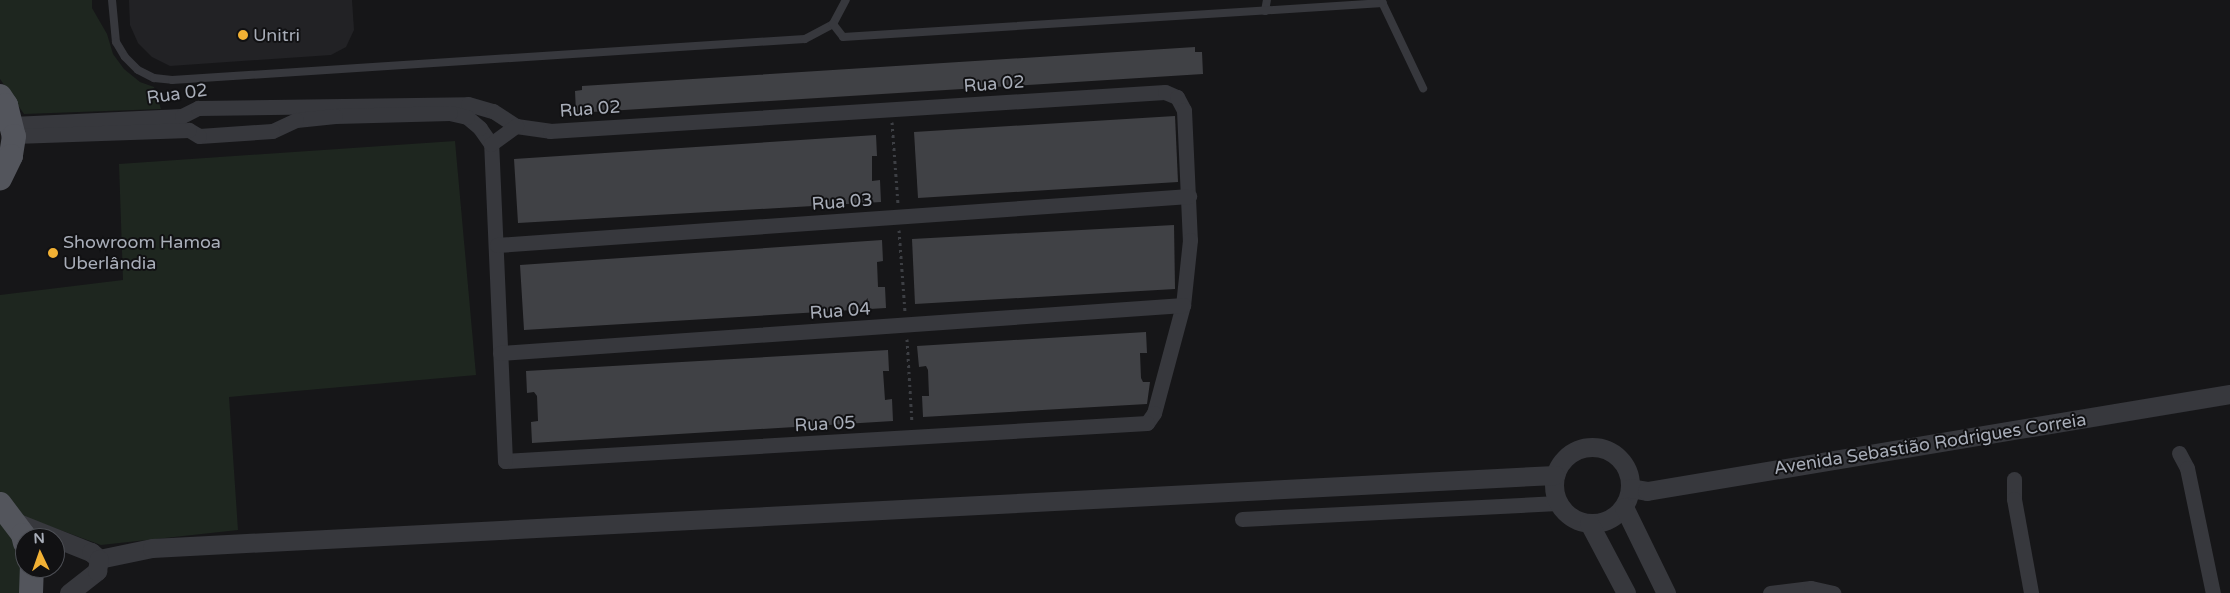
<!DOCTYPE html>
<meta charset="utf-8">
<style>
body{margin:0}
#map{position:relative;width:2230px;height:593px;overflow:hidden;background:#161618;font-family:"Varela Round",sans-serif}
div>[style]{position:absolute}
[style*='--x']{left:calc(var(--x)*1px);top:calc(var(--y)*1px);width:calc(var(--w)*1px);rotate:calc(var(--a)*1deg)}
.built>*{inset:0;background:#222225}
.green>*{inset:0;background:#1e261f}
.building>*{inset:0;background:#404145}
.path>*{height:3px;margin-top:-1.5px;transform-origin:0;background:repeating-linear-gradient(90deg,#3d3f44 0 2.5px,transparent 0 6.5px)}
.service>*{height:8px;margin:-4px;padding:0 4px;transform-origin:4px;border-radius:4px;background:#37383d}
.minor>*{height:15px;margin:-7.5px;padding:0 7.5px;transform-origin:7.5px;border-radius:7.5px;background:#37383d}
.tertiary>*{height:19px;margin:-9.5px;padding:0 9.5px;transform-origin:9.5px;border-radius:9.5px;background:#37383d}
.tertiary>.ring{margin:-9.5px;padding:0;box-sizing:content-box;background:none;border:19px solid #37383d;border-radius:50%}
.primary>*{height:24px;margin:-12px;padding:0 12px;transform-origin:12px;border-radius:12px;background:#53555c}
.dots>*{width:14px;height:14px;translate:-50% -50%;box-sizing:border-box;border:2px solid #111113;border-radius:50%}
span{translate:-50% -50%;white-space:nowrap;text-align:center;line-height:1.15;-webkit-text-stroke:4px #111113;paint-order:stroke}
.poi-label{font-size:18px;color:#a8adb8}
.left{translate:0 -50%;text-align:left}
.street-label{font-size:18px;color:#a8adb8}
.north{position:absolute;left:15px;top:528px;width:50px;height:50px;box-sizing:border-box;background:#111113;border:1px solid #4d4f55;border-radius:50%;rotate:357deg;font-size:14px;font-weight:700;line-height:20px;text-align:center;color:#a8adb8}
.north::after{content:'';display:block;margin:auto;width:18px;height:22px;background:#f2b134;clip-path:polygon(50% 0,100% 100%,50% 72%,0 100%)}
</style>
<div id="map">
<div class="built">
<i style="clip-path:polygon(129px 0,352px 0,354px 30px,346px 47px,331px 55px,170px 66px,152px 57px,138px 43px,130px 25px)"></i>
</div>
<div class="green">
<i style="clip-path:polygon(0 0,92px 0,92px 8px,107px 34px,113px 54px,124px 69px,140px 82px,154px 87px,161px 109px,24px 114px,0 79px)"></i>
<i style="clip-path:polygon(455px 141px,476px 375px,229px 397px,238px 530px,101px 545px,22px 516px,0 493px,0 295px,123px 280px,119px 164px)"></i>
<i style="clip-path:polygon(0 521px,12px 540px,21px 569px,20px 593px,0 593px)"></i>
</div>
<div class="building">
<i style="clip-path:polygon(1195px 47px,1195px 52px,1202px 52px,1203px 74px,576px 113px,575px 91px,582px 90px,582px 86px)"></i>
<i style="clip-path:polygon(1175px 116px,1178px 182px,918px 198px,914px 132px)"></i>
<i style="clip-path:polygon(876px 135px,877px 156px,872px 156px,872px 181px,880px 180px,881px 202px,518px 223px,514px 159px)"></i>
<i style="clip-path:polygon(1174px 225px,1175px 289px,915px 304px,912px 239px)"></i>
<i style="clip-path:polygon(882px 240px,883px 261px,877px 262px,878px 287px,885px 287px,886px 308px,524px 330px,520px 265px)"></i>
<i style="clip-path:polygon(1146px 332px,1147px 353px,1140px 353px,1141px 378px,1143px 382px,1150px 382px,1147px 404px,923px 417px,922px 396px,929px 396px,928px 370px,926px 366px,919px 367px,917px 346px)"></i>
<i style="clip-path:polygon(888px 350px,889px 371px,883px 371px,885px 400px,892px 399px,893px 421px,532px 443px,531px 422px,538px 421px,537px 396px,534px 392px,527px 393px,526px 371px)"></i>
</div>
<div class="path">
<i style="--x:892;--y:122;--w:81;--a:85.8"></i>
<i style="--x:899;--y:230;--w:81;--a:85.8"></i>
<i style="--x:907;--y:339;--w:84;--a:86.6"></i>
</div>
<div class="service">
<i style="--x:112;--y:0;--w:42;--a:84.6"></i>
<i style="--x:116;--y:42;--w:17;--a:59"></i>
<i style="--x:125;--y:57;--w:18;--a:45"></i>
<i style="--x:138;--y:70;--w:18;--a:27"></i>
<i style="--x:154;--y:78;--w:18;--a:6"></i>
<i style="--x:172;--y:80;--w:634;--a:-3.71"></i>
<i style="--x:805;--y:39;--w:32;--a:-28"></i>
<i style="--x:833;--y:24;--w:27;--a:-62"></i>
<i style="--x:1381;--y:0;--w:98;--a:64.5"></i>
<i style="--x:1265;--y:11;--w:11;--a:-80"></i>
<i style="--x:833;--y:24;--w:16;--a:52"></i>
<i style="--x:843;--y:37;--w:541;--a:-3.6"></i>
</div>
<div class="minor">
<i style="--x:12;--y:124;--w:170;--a:-2.7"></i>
<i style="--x:182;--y:116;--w:18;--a:-27"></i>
<i style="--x:198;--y:108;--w:270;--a:-0.8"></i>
<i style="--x:468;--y:104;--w:26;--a:16"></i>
<i style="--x:493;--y:111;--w:27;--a:33"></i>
<i style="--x:516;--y:126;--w:34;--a:8"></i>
<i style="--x:550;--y:131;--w:616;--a:-3.63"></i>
<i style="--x:1165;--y:92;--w:13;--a:23"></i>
<i style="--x:1177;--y:97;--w:15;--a:62"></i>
<i style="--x:1184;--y:110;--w:130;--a:87.4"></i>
<i style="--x:1190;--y:240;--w:65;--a:96.1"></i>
<i style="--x:1183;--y:305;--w:112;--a:105"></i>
<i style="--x:1154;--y:413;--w:12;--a:125"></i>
<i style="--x:1147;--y:423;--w:643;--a:176.61"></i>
<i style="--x:505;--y:461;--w:317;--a:-92.5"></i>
<i style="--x:491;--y:144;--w:19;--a:-125"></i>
<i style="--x:480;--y:128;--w:17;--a:-140"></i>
<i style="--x:467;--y:117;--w:17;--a:-167"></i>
<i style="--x:450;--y:113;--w:115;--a:178.5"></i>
<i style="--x:335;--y:116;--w:39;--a:174"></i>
<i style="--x:296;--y:120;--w:26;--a:155"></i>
<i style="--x:272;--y:131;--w:73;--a:176.1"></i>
<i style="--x:199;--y:136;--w:12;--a:-149"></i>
<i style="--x:189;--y:130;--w:175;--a:178"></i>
<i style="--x:491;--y:144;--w:31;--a:-36"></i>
<i style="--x:497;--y:245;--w:694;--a:-4.05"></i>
<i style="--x:500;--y:353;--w:685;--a:-4.02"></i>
<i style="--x:2179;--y:453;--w:17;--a:62"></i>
<i style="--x:2187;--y:468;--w:128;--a:78.3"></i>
<i style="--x:2014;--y:479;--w:20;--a:90"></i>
<i style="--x:2014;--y:499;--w:96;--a:79.7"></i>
<i style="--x:1242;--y:519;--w:316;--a:-2.9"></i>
<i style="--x:1770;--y:593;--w:41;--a:-7"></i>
<i style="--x:1811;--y:588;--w:23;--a:13"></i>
</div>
<div class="tertiary">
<i class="ring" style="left:1554px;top:447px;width:57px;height:57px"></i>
<i style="--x:1630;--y:488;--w:17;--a:10"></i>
<i style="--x:1647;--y:491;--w:591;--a:-9.45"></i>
<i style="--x:1624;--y:507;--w:96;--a:64"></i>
<i style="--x:13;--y:521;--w:84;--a:21.7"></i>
<i style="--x:91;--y:552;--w:11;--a:41"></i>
<i style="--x:1589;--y:523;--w:79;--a:62.1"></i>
<i style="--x:99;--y:559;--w:54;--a:-11.7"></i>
<i style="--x:152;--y:548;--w:1405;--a:-2.98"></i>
<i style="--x:69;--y:593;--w:36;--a:-38"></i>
<i style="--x:97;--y:571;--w:12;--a:-81"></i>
</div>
<div class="primary">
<i style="--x:0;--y:96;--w:11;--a:56"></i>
<i style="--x:6;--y:105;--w:32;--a:76"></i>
<i style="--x:14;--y:136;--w:20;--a:99"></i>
<i style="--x:11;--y:156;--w:25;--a:116"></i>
<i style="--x:0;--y:504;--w:39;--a:53"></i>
<i style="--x:23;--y:535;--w:8;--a:76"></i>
<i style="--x:31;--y:593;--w:25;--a:-88"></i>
</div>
<div class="dots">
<i style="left:243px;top:35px;background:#f2b134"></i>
<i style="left:53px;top:253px;background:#f2b134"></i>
</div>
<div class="poi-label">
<span class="left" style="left:253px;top:35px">Unitri</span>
<span class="left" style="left:63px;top:253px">Showroom Hamoa<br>Uberlândia</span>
</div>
<div class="street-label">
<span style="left:994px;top:84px;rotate:-4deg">Rua 02</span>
<span style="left:177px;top:94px;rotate:-8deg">Rua 02</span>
<span style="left:590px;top:109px;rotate:-4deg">Rua 02</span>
<span style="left:842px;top:202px;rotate:-4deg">Rua 03</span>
<span style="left:840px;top:311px;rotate:-4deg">Rua 04</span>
<span style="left:825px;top:424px;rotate:-3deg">Rua 05</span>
<span style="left:1930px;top:444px;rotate:-9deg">Avenida Sebastião Rodrigues Correia</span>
</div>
<div class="north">N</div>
</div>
